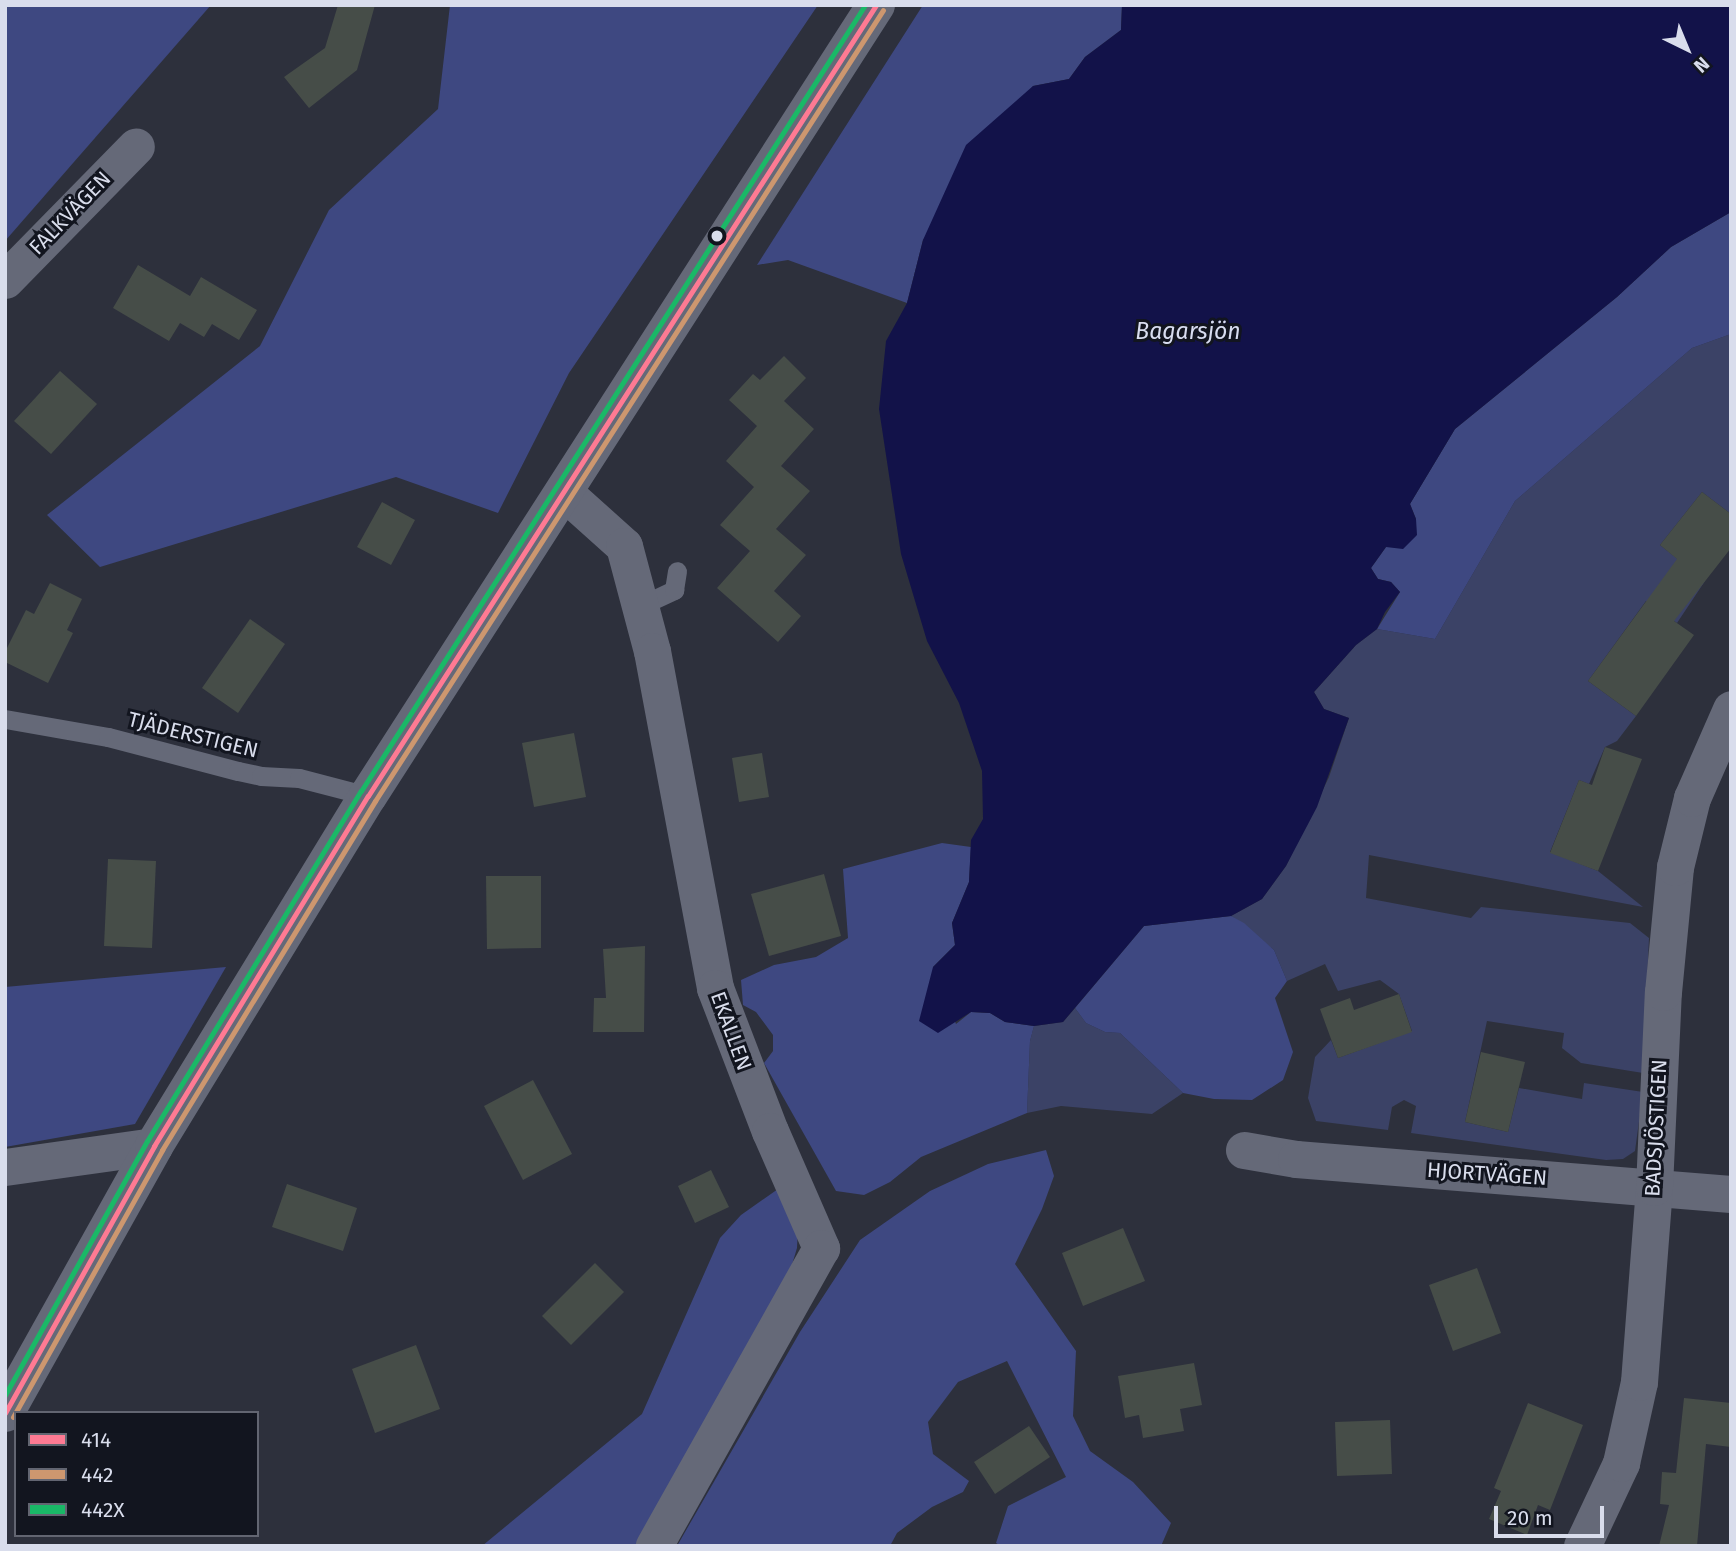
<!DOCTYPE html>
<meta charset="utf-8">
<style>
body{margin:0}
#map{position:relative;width:1736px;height:1551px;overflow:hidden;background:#2d303c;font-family:"Fira Sans",sans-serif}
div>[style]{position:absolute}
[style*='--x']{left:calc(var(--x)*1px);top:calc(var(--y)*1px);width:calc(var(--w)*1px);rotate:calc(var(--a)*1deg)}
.green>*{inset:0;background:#3b4266}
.forest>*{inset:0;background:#3e4881}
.water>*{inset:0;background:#121249}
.building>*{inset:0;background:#464d48}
.service>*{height:19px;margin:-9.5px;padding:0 9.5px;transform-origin:9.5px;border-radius:9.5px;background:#656978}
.minor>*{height:37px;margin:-18.5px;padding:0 18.5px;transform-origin:18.5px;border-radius:18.5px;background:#656978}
.tertiary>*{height:38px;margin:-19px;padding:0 19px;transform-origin:19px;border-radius:19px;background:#656978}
.bus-1>*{height:5px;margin:-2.5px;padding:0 2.5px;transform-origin:2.5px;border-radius:2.5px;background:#fe7a93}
.bus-2>*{height:5px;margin:-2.5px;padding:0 2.5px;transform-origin:2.5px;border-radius:2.5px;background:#cd976f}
.bus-3>*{height:5px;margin:-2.5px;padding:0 2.5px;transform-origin:2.5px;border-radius:2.5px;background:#1ab867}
.dots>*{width:19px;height:19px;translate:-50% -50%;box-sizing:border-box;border:4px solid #12151f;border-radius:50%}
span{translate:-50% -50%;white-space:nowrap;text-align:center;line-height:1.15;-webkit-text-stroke:6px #12151f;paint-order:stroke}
.street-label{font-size:21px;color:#d9ddec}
.water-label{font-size:23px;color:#d8ddf0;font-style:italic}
.frame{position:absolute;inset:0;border:7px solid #d9ddec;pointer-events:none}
.legend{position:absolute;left:14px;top:1411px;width:245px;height:126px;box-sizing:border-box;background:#12151f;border:2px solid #626571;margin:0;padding:9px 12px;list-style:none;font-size:21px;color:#d9ddec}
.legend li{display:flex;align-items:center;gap:14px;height:35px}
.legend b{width:35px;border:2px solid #626571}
.north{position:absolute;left:1652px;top:14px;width:70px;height:70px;-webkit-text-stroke:5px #12151f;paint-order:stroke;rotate:137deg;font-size:19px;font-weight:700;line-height:28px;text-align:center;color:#d9ddec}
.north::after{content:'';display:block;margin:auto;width:24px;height:32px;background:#d9ddec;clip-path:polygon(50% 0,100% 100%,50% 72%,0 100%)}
.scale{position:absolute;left:1494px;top:1506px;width:110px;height:32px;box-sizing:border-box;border:4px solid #d9ddec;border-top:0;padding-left:9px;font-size:21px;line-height:24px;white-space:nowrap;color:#d9ddec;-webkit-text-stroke:5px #12151f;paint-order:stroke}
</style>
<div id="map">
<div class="green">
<i style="clip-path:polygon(1731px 334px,1731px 514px,1702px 492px,1660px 545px,1705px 581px,1677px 623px,1646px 601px,1588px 681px,1636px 716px,1617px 741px,1605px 747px,1589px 784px,1579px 780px,1550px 852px,1598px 871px,1643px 907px,1369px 855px,1366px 898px,1471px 918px,1481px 907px,1630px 923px,1649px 938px,1643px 1073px,1581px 1063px,1562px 1048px,1564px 1033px,1487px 1021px,1465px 1122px,1508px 1132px,1519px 1088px,1582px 1099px,1584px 1083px,1643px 1092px,1635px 1151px,1623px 1159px,1606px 1160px,1411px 1133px,1416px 1106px,1404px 1100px,1392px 1107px,1388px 1130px,1316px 1121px,1308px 1098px,1315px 1057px,1331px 1040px,1338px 1058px,1412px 1031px,1399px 994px,1380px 980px,1338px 991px,1325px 964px,1287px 981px,1274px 950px,1231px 916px,1262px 899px,1286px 866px,1329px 777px,1349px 718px,1324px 709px,1314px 692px,1356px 645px,1377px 629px,1435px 639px,1515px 501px,1692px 348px)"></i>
<i style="clip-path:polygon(1075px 1008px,1086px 1023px,1105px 1032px,1120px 1033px,1183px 1093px,1152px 1114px,1061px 1106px,1027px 1113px,1030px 1041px,1034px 1026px,1063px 1022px)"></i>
</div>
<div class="forest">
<i style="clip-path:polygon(5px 5px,211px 5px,5px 241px)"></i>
<i style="clip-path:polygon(450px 5px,818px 5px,569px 373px,498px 513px,396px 477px,100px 567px,47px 515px,260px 346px,329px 210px,438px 109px)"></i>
<i style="clip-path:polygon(923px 5px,1122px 5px,1121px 30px,1085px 57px,1069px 79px,1033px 86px,923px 240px,907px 303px,788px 260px,757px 265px)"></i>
<i style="clip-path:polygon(1731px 212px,1731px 334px,1692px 348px,1515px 501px,1435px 639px,1377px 629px,1400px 592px,1391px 582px,1378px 579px,1371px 568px,1386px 547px,1416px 519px,1410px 504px,1455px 429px,1617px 297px,1671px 247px)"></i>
<i style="clip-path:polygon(942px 843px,971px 847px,969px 882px,952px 923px,955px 945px,933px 967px,956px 1024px,971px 1012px,990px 1013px,1005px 1022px,1034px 1026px,1030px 1041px,1027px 1113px,921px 1157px,890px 1182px,864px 1195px,836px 1191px,764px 1063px,773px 1051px,773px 1035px,756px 1012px,743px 1005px,741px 980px,774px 965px,816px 957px,848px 938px,843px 869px)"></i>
<i style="clip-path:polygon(1231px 916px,1244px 923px,1274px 950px,1287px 981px,1275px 998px,1293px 1052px,1283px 1080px,1252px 1100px,1214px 1099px,1183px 1093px,1120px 1033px,1105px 1032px,1086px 1023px,1075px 1008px,1144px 926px)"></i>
<i style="clip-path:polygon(226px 967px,135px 1124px,5px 1147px,5px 987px)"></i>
<i style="clip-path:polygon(1046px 1150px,1054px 1176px,1042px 1209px,1015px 1264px,1076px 1351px,1073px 1416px,1090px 1451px,1133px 1482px,1171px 1523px,1161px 1546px,1001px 1546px,996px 1543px,1008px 1506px,1066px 1477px,1007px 1361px,958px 1382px,928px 1422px,933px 1454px,969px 1481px,963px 1492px,932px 1507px,897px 1533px,890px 1546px,677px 1546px,800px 1332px,860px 1240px,930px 1191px,988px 1164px)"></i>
<i style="clip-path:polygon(778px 1189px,798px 1228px,797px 1248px,785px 1288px,638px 1546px,482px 1546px,642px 1414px,720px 1238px,741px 1215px)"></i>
</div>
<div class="water">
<i style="clip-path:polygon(1122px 5px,1731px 5px,1731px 212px,1671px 247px,1617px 297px,1455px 429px,1410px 504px,1416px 519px,1417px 535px,1403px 549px,1386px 547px,1371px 568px,1378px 579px,1391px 582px,1400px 592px,1385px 612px,1377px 629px,1356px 645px,1314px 692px,1324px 709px,1349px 718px,1317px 807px,1286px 866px,1262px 899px,1231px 916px,1144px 926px,1063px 1022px,1034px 1026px,1005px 1022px,990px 1013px,971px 1012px,938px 1033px,919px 1021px,933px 967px,955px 945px,952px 923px,969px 882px,971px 840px,983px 819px,982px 771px,959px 703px,927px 641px,901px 554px,879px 409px,886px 341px,907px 303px,923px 240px,966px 145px,1033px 86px,1069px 79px,1085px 57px,1121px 30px)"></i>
</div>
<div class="building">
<i style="clip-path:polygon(338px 5px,375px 5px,357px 70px,309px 108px,284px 77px,325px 48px)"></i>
<i style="clip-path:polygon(138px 265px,190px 296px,201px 277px,257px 310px,239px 340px,212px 324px,204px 337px,180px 323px,169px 341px,113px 308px)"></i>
<i style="clip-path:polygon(784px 356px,806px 378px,784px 401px,814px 429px,781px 466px,810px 491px,776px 529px,806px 555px,774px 591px,801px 616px,778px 642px,717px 588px,750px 551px,720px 525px,754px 487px,726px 461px,757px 426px,729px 400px,753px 374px,760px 380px)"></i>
<i style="clip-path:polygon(60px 371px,97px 404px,51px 454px,14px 421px)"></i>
<i style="clip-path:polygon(1702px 492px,1731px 514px,1731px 548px,1674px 621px,1694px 635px,1636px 716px,1588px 681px,1677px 559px,1660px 545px)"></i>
<i style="clip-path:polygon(382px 502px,415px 520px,391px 565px,357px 547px)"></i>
<i style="clip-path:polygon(50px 583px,82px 599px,67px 630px,73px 633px,48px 683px,5px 662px,5px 652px,26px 610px,34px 614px)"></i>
<i style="clip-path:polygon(250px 619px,285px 644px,238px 713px,202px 688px)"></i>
<i style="clip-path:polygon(574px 733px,586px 797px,534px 807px,522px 743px)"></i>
<i style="clip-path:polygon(1605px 747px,1642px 759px,1598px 871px,1550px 853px,1579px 780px,1592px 785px)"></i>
<i style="clip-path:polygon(762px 753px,769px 797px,739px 802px,732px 758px)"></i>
<i style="clip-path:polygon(108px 859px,156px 861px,152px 948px,104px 946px)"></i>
<i style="clip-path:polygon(824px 874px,841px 936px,769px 956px,751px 894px)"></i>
<i style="clip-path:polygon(486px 876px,541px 876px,541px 948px,487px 949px)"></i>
<i style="clip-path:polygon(645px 946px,644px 1032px,593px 1032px,594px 998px,606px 998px,603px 949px)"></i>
<i style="clip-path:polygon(1399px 994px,1412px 1032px,1338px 1058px,1320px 1009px,1350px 998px,1354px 1010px)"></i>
<i style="clip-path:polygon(1481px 1052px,1525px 1062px,1508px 1132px,1465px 1122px)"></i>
<i style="clip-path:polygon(533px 1080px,572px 1154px,523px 1180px,484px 1106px)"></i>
<i style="clip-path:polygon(711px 1170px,729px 1207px,695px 1223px,678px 1186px)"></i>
<i style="clip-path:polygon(287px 1184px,357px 1208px,343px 1251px,272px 1227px)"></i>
<i style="clip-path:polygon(1123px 1228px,1145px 1281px,1083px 1306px,1062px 1253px)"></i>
<i style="clip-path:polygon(595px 1263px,624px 1292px,571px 1345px,542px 1316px)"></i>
<i style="clip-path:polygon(1477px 1268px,1501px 1333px,1453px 1351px,1429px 1285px)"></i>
<i style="clip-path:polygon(416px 1345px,440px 1409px,375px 1433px,352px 1369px)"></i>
<i style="clip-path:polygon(1194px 1363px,1202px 1405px,1180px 1409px,1184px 1431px,1143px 1438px,1139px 1415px,1125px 1418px,1118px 1376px)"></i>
<i style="clip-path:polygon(1684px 1398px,1731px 1403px,1731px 1447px,1706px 1444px,1697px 1546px,1659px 1546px,1669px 1505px,1660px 1504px,1662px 1472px,1676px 1473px)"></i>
<i style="clip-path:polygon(1528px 1403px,1583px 1425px,1550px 1510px,1538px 1505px,1527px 1535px,1489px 1519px,1501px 1491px,1494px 1488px)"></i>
<i style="clip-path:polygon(1390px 1420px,1392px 1474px,1337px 1476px,1335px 1422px)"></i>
<i style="clip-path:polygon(1029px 1426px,1050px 1457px,995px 1494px,974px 1462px)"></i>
</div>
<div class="service">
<i style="--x:640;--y:606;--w:38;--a:-25"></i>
<i style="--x:674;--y:590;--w:19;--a:-81"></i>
<i style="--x:5;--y:719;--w:105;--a:9.9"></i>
<i style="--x:108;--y:737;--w:134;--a:14.7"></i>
<i style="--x:238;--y:771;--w:24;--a:12"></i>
<i style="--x:261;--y:776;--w:38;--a:3"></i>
<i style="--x:299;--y:778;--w:71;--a:14.6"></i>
</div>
<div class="minor">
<i style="--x:5;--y:280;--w:187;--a:-45.6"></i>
<i style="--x:565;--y:493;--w:79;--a:41.9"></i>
<i style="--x:624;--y:546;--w:109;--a:75.1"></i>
<i style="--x:652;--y:651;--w:343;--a:79.4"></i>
<i style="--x:715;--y:988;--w:153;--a:69"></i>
<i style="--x:770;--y:1131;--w:128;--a:66.4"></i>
<i style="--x:821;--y:1248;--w:342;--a:119.3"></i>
<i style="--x:1244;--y:1150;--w:53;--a:9.8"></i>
<i style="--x:1296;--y:1159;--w:436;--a:4.6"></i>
<i style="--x:5;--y:1167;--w:150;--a:-8"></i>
<i style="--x:1582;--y:1546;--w:92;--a:-64.8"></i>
<i style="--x:1621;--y:1463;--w:83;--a:-77.5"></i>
<i style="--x:1639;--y:1382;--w:196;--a:-85.6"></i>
<i style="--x:1654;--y:1187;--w:195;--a:-87.4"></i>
<i style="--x:1663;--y:992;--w:126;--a:-84.5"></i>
<i style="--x:1675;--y:867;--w:71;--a:-76.2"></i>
<i style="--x:1692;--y:798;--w:97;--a:-66.3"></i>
</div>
<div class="tertiary">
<i style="--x:5;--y:1413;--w:306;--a:-60.8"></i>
<i style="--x:154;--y:1146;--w:410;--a:-58.6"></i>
<i style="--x:368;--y:796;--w:940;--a:-57.29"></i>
</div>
<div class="bus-1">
<i style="--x:5;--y:1413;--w:306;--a:-60.8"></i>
<i style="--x:154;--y:1146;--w:410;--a:-58.6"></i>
<i style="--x:368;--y:796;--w:940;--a:-57.29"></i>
</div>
<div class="bus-2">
<i style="--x:13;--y:1417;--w:306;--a:-60.8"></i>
<i style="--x:162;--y:1150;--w:409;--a:-58.6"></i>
<i style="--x:375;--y:801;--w:940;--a:-57.29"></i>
</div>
<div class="bus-3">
<i style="--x:5;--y:1395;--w:291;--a:-60.8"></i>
<i style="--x:147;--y:1141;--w:410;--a:-58.6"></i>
<i style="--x:361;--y:791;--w:934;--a:-57.33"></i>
</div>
<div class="dots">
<i style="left:717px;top:236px;background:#d9ddec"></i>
</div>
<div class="street-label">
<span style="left:70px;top:213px;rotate:-46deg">FALKVÄGEN</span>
<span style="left:193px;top:735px;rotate:14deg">TJÄDERSTIGEN</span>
<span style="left:731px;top:1031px;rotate:70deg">EKALLEN</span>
<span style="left:1656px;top:1128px;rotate:-87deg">BADSJÖSTIGEN</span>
<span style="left:1487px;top:1174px;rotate:4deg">HJORTVÄGEN</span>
</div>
<div class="water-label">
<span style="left:1188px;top:331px">Bagarsjön</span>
</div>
<div class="frame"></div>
<ul class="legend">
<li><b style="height:9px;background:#fe7a93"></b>414</li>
<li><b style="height:9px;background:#cd976f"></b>442</li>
<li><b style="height:9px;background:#1ab867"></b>442X</li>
</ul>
<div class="north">N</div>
<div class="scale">20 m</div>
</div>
